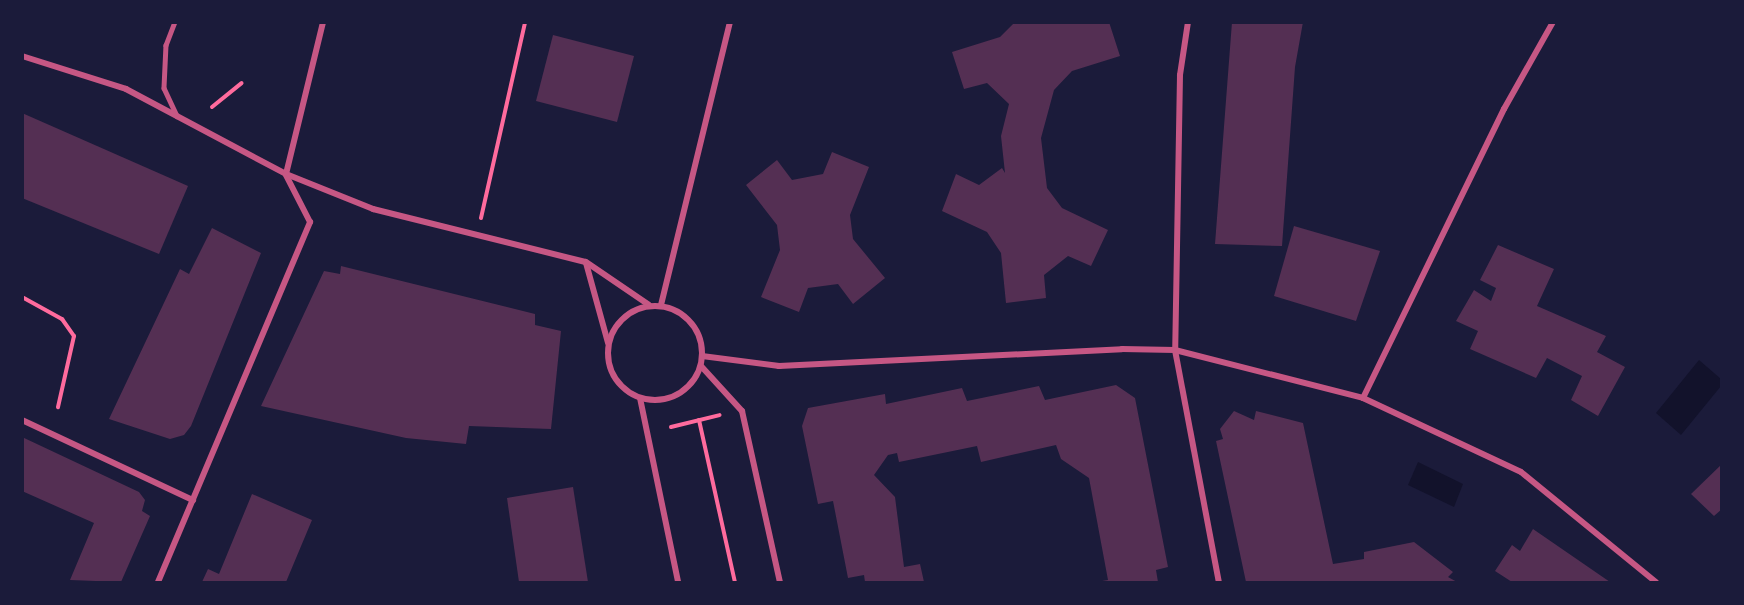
<!DOCTYPE html>
<style>
body{margin:0}
#map{position:relative;width:1744px;height:605px;overflow:hidden;background:#1b1b3a;font-family:"Exo 2",sans-serif}
div>[style]{position:absolute}
[style*='--x']{left:calc(var(--x)*1px);top:calc(var(--y)*1px);width:calc(var(--w)*1px);rotate:calc(var(--a)*1deg)}
.water>*{inset:0;background:#12122b}
.building>*{inset:0;background:#542f53}
.path>*{height:4px;margin:-2px;padding:0 2px;transform-origin:2px;border-radius:2px;background:#ff6b9d}
.service>*{height:4.5px;margin:-2.25px;padding:0 2.25px;transform-origin:2.25px;border-radius:2.25px;background:#c65784}
.minor>*{height:6px;margin:-3px;padding:0 3px;transform-origin:3px;border-radius:3px;background:#c65784}
.minor>.ring{margin:-3px;padding:0;box-sizing:content-box;background:none;border:6px solid #c65784;border-radius:50%}
span{translate:-50% -50%;white-space:nowrap;text-align:center;line-height:1.15;-webkit-text-stroke:4.5px #1b1b3a;paint-order:stroke}
.frame{position:absolute;inset:0;border:24px solid #1b1b3a;pointer-events:none}
</style>
<div id="map">
<div class="water">
<i style="clip-path:polygon(1699px 360px,1721px 379px,1721px 386px,1681px 435px,1656px 413px)"></i>
<i style="clip-path:polygon(1418px 462px,1463px 484px,1454px 507px,1408px 485px)"></i>
</div>
<div class="building">
<i style="clip-path:polygon(1015px 22px,1109px 22px,1120px 56px,1072px 71px,1054px 90px,1041px 138px,1047px 188px,1062px 208px,1108px 230px,1091px 266px,1068px 256px,1044px 275px,1046px 298px,1006px 303px,1001px 253px,987px 232px,942px 211px,956px 174px,979px 185px,1002px 168px,1005px 173px,1001px 136px,1009px 104px,987px 83px,964px 89px,952px 52px,1000px 37px)"></i>
<i style="clip-path:polygon(1232px 22px,1303px 22px,1295px 67px,1282px 246px,1215px 244px)"></i>
<i style="clip-path:polygon(553px 35px,634px 56px,617px 122px,536px 101px)"></i>
<i style="clip-path:polygon(22px 113px,188px 186px,159px 254px,22px 198px)"></i>
<i style="clip-path:polygon(832px 152px,869px 167px,850px 215px,853px 239px,885px 278px,853px 304px,838px 284px,808px 288px,799px 312px,761px 297px,780px 250px,777px 225px,746px 185px,777px 160px,792px 180px,823px 174px)"></i>
<i style="clip-path:polygon(1294px 226px,1380px 251px,1356px 321px,1274px 296px)"></i>
<i style="clip-path:polygon(212px 228px,261px 253px,191px 426px,184px 435px,170px 439px,109px 419px,180px 269px,189px 274px)"></i>
<i style="clip-path:polygon(1498px 245px,1554px 269px,1537px 306px,1606px 336px,1597px 352px,1625px 367px,1598px 416px,1571px 400px,1582px 376px,1547px 358px,1536px 378px,1470px 349px,1478px 331px,1456px 321px,1474px 290px,1491px 301px,1496px 288px,1480px 280px)"></i>
<i style="clip-path:polygon(341px 266px,535px 314px,535px 325px,561px 331px,551px 429px,469px 426px,466px 444px,406px 438px,261px 406px,324px 271px,340px 274px)"></i>
<i style="clip-path:polygon(1116px 385px,1135px 398px,1168px 567px,1156px 570px,1158px 582px,1096px 582px,1108px 580px,1089px 478px,1061px 459px,1056px 445px,981px 462px,977px 446px,899px 462px,897px 453px,888px 455px,874px 475px,895px 497px,904px 567px,920px 564px,924px 582px,865px 582px,864px 575px,848px 578px,833px 501px,818px 504px,802px 426px,808px 408px,885px 394px,886px 404px,962px 388px,967px 401px,1039px 386px,1045px 400px)"></i>
<i style="clip-path:polygon(1234px 411px,1254px 420px,1256px 411px,1303px 423px,1333px 564px,1364px 559px,1364px 552px,1414px 542px,1453px 572px,1448px 577px,1457px 582px,1246px 582px,1216px 441px,1223px 439px,1220px 429px)"></i>
<i style="clip-path:polygon(22px 437px,139px 492px,145px 500px,142px 511px,150px 516px,121px 582px,70px 580px,94px 523px,22px 491px)"></i>
<i style="clip-path:polygon(1722px 464px,1722px 509px,1714px 516px,1691px 494px)"></i>
<i style="clip-path:polygon(573px 487px,588px 582px,519px 582px,507px 498px)"></i>
<i style="clip-path:polygon(252px 494px,312px 520px,286px 582px,202px 582px,208px 569px,219px 574px)"></i>
<i style="clip-path:polygon(1533px 529px,1610px 582px,1512px 582px,1495px 571px,1512px 545px,1520px 551px)"></i>
</div>
<div class="path">
<i style="--x:212;--y:107;--w:38;--a:-39"></i>
<i style="--x:481;--y:218;--w:201;--a:-77.3"></i>
<i style="--x:22;--y:297;--w:46;--a:28.8"></i>
<i style="--x:62;--y:319;--w:21;--a:55"></i>
<i style="--x:74;--y:336;--w:73;--a:102.7"></i>
<i style="--x:699;--y:420;--w:166;--a:77.5"></i>
<i style="--x:671;--y:427;--w:50;--a:-13.8"></i>
</div>
<div class="service">
<i style="--x:175;--y:22;--w:25;--a:111"></i>
<i style="--x:166;--y:45;--w:43;--a:92.7"></i>
<i style="--x:164;--y:88;--w:31;--a:65"></i>
</div>
<div class="minor">
<i style="--x:1188;--y:22;--w:54;--a:98.6"></i>
<i style="--x:1180;--y:75;--w:275;--a:91"></i>
<i style="--x:1175;--y:350;--w:236;--a:79.3"></i>
<i style="--x:22;--y:56;--w:109;--a:17.6"></i>
<i style="--x:126;--y:89;--w:181;--a:28"></i>
<i style="--x:286;--y:174;--w:94;--a:21.9"></i>
<i style="--x:373;--y:209;--w:219;--a:14"></i>
<i style="--x:586;--y:262;--w:76;--a:34.3"></i>
<i style="--x:286;--y:174;--w:156;--a:-76.3"></i>
<i style="--x:586;--y:263;--w:83;--a:74.6"></i>
<i style="--x:661;--y:305;--w:291;--a:-76.3"></i>
<i class="ring" style="left:608px;top:306px;width:88px;height:88px"></i>
<i style="--x:702;--y:356;--w:78;--a:7.4"></i>
<i style="--x:779;--y:366;--w:343;--a:-2.8"></i>
<i style="--x:1122;--y:349;--w:53;--a:1.1"></i>
<i style="--x:1175;--y:350;--w:194;--a:14.3"></i>
<i style="--x:1363;--y:398;--w:174;--a:25.1"></i>
<i style="--x:1521;--y:472;--w:174;--a:39.2"></i>
<i style="--x:701;--y:366;--w:61;--a:47.7"></i>
<i style="--x:742;--y:411;--w:175;--a:77.5"></i>
<i style="--x:640;--y:398;--w:188;--a:78.3"></i>
<i style="--x:1363;--y:398;--w:322;--a:-64"></i>
<i style="--x:1504;--y:109;--w:100;--a:-60.6"></i>
<i style="--x:22;--y:420;--w:189;--a:25.1"></i>
<i style="--x:158;--y:582;--w:391;--a:-67.1"></i>
<i style="--x:310;--y:222;--w:53;--a:-117.1"></i>
</div>
<div class="frame"></div>
</div>
